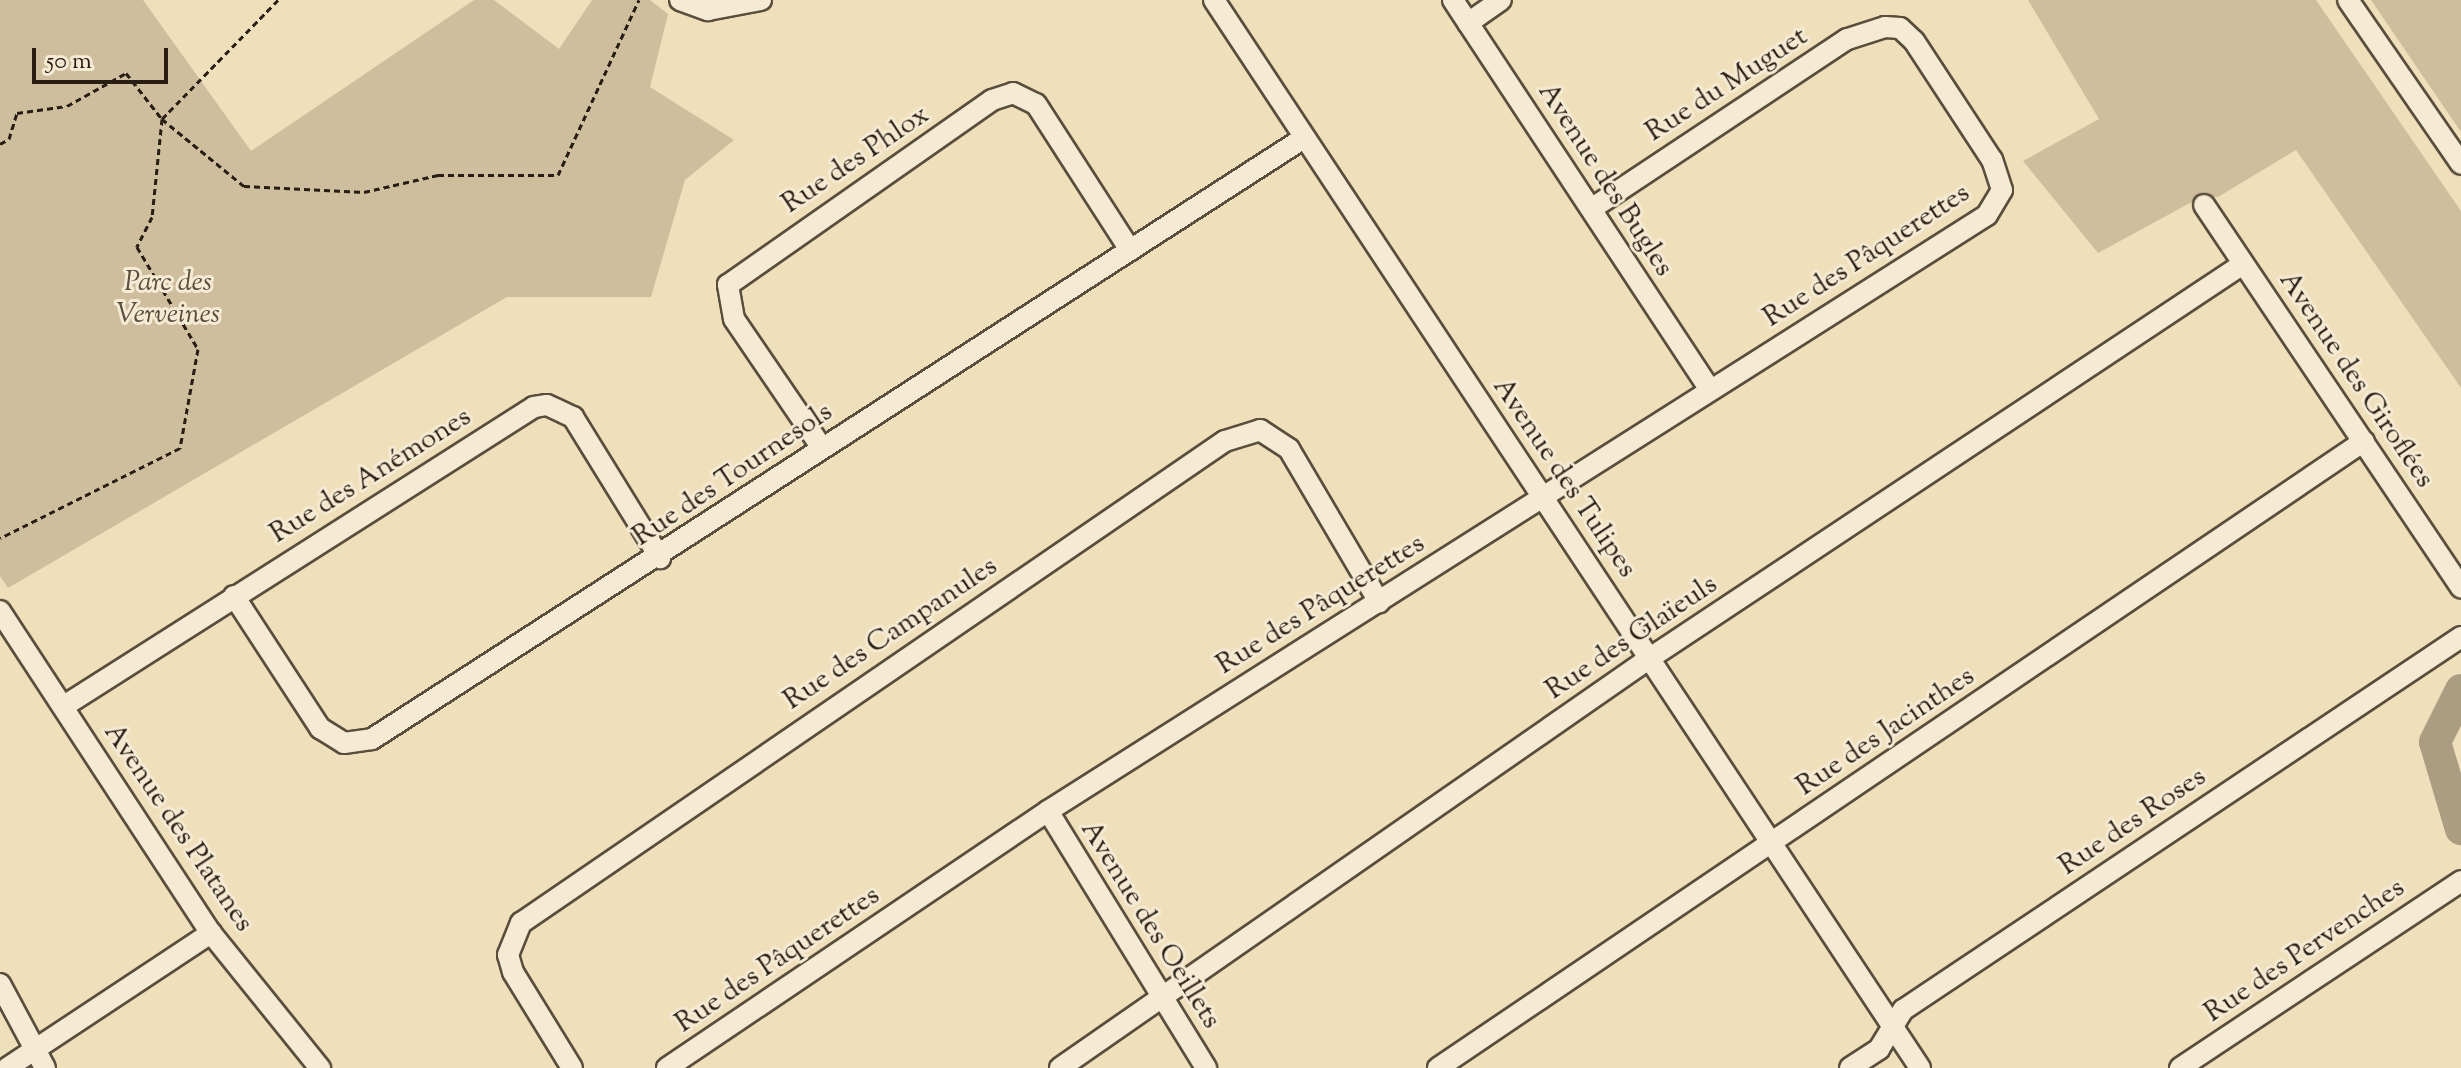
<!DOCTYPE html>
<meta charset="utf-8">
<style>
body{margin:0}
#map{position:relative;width:2461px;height:1068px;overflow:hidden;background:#f0dfbb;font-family:"Sorts Mill Goudy",serif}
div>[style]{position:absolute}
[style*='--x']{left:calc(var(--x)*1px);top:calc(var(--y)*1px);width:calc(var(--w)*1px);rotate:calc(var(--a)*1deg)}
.green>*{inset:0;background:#cebe9e}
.river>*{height:32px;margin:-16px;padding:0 16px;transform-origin:16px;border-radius:16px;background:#ac9d82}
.path>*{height:3px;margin-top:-1.5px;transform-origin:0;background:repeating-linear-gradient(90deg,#271d13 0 6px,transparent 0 10px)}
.roads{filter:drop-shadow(2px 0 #594e3d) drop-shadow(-2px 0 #594e3d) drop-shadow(0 2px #594e3d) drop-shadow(0 -2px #594e3d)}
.street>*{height:20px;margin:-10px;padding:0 10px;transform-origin:10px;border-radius:10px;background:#f5ead3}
span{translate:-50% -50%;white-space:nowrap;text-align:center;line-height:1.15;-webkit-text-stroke:6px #f5ead3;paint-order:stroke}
.street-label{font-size:28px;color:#271d13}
.park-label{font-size:28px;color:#594d3d;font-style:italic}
.scale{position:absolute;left:32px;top:48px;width:136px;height:36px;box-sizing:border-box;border:4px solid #271d13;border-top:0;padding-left:10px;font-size:24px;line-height:28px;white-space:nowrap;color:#271d13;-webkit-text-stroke:6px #f5ead3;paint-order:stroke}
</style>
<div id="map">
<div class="green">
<i style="clip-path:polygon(0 0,143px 0,251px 151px,474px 0,494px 0,559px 49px,592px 0,650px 0,668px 14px,650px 87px,734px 140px,685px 180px,651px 297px,507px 297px,8px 588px,0 576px)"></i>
<i style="clip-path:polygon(2028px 0,2316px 0,2461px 211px,2461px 388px,2296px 150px,2218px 197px,2201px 197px,2098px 253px,2023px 161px,2099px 119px)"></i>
<i style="clip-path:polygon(2371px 0,2461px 0,2461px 132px)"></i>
</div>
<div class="river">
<i style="--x:2461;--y:690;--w:58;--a:116.6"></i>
<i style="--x:2435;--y:742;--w:91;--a:73.4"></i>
</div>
<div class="path">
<i style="--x:278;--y:0;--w:166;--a:134.3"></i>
<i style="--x:162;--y:119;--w:106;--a:39.3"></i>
<i style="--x:244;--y:186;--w:120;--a:2.9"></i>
<i style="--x:364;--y:192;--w:76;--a:-12.9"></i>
<i style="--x:438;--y:175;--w:120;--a:0"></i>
<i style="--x:558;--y:175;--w:193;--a:-65.2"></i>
<i style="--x:0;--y:144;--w:10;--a:-29"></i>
<i style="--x:9;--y:139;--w:27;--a:-73"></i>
<i style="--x:17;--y:113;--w:50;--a:-8"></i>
<i style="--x:67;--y:106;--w:68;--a:-29.2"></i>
<i style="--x:126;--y:73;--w:58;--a:52"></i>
<i style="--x:162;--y:119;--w:99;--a:95.8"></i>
<i style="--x:152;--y:217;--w:34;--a:117"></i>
<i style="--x:137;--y:247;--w:119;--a:59.1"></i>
<i style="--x:198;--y:349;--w:101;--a:100.3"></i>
<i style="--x:180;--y:448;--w:201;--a:153.4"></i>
</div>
<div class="roads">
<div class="street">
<i style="--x:680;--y:0;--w:30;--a:20"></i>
<i style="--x:708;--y:10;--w:54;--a:-10.7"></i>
<i style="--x:1214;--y:0;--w:1280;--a:56.53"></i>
<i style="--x:1453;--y:0;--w:467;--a:56.6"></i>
<i style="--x:2348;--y:0;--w:199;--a:55.4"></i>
<i style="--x:1468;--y:23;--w:40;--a:-34.9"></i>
<i style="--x:2204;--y:205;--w:461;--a:56.1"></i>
<i style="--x:822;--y:448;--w:156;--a:-124.3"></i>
<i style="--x:734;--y:319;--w:35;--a:-100"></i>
<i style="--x:728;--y:285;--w:322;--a:-35"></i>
<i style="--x:992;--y:100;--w:22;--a:-18"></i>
<i style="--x:1013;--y:93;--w:25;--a:26"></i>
<i style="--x:1036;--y:104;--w:174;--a:57.2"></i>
<i style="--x:234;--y:596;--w:158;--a:56.9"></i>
<i style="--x:320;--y:728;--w:28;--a:32"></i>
<i style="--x:344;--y:743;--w:28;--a:-8"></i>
<i style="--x:372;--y:739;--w:1109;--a:-32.82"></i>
<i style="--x:0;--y:611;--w:385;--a:56.8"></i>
<i style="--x:211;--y:933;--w:174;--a:51.1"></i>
<i style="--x:64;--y:706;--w:557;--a:-32.46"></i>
<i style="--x:534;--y:407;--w:13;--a:-9"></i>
<i style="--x:547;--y:405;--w:29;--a:25"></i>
<i style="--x:573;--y:417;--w:166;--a:58.3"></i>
<i style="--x:1048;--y:811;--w:302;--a:58.4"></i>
<i style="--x:0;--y:984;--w:95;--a:61.8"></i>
<i style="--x:7;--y:1068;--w:245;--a:-33.5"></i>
<i style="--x:572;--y:1068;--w:113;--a:-121.6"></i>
<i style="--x:513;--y:972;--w:18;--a:-106"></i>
<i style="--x:508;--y:955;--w:35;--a:-68"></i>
<i style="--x:521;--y:923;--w:853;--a:-34.4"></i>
<i style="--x:1225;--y:441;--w:37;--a:-17"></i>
<i style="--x:1260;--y:430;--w:35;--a:33"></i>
<i style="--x:1289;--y:449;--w:178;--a:59.5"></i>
<i style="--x:667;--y:1068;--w:460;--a:-34"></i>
<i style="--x:1048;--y:811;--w:1112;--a:-32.4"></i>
<i style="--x:1987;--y:215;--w:29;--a:-59"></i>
<i style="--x:2002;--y:190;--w:32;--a:-108"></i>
<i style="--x:1992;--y:160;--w:142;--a:-123.2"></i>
<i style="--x:1914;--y:41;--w:19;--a:-137"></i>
<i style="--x:1900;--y:28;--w:15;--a:-176"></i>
<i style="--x:1885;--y:27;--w:40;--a:162"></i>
<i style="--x:1847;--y:39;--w:307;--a:146.4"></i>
<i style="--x:1060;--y:1068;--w:718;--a:-34.8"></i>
<i style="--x:1650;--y:658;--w:712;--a:-33.6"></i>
<i style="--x:1438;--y:1068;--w:1118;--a:-34.1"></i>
<i style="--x:1850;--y:1068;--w:35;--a:-33"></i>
<i style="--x:1879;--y:1049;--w:46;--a:-58.4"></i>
<i style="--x:1903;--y:1010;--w:671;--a:-33.76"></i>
<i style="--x:2180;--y:1068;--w:338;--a:-33.6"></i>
</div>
</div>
<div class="street-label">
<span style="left:1727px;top:85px;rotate:-33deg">Rue du Muguet</span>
<span style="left:856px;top:160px;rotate:-34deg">Rue des Phlox</span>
<span style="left:1605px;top:180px;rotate:57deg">Avenue des Bugles</span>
<span style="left:1867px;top:256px;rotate:-33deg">Rue des Pâquerettes</span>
<span style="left:2356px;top:380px;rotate:56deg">Avenue des Giroflées</span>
<span style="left:733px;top:475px;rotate:-34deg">Rue des Tournesols</span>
<span style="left:371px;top:476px;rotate:-32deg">Rue des Anémones</span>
<span style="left:1564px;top:478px;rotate:56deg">Avenue des Tulipes</span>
<span style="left:1321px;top:605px;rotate:-32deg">Rue des Pâquerettes</span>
<span style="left:891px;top:634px;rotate:-34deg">Rue des Campanules</span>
<span style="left:1632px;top:638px;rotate:-34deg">Rue des Glaïeuls</span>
<span style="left:1886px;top:732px;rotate:-34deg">Rue des Jacinthes</span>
<span style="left:2133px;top:822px;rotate:-34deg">Rue des Roses</span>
<span style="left:178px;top:828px;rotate:56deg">Avenue des Platanes</span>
<span style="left:1150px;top:925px;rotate:58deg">Avenue des Oeillets</span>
<span style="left:2305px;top:951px;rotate:-34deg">Rue des Pervenches</span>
<span style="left:778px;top:960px;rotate:-34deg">Rue des Pâquerettes</span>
</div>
<div class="park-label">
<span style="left:168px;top:299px">Parc des<br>Verveines</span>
</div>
<div class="scale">50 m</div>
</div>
